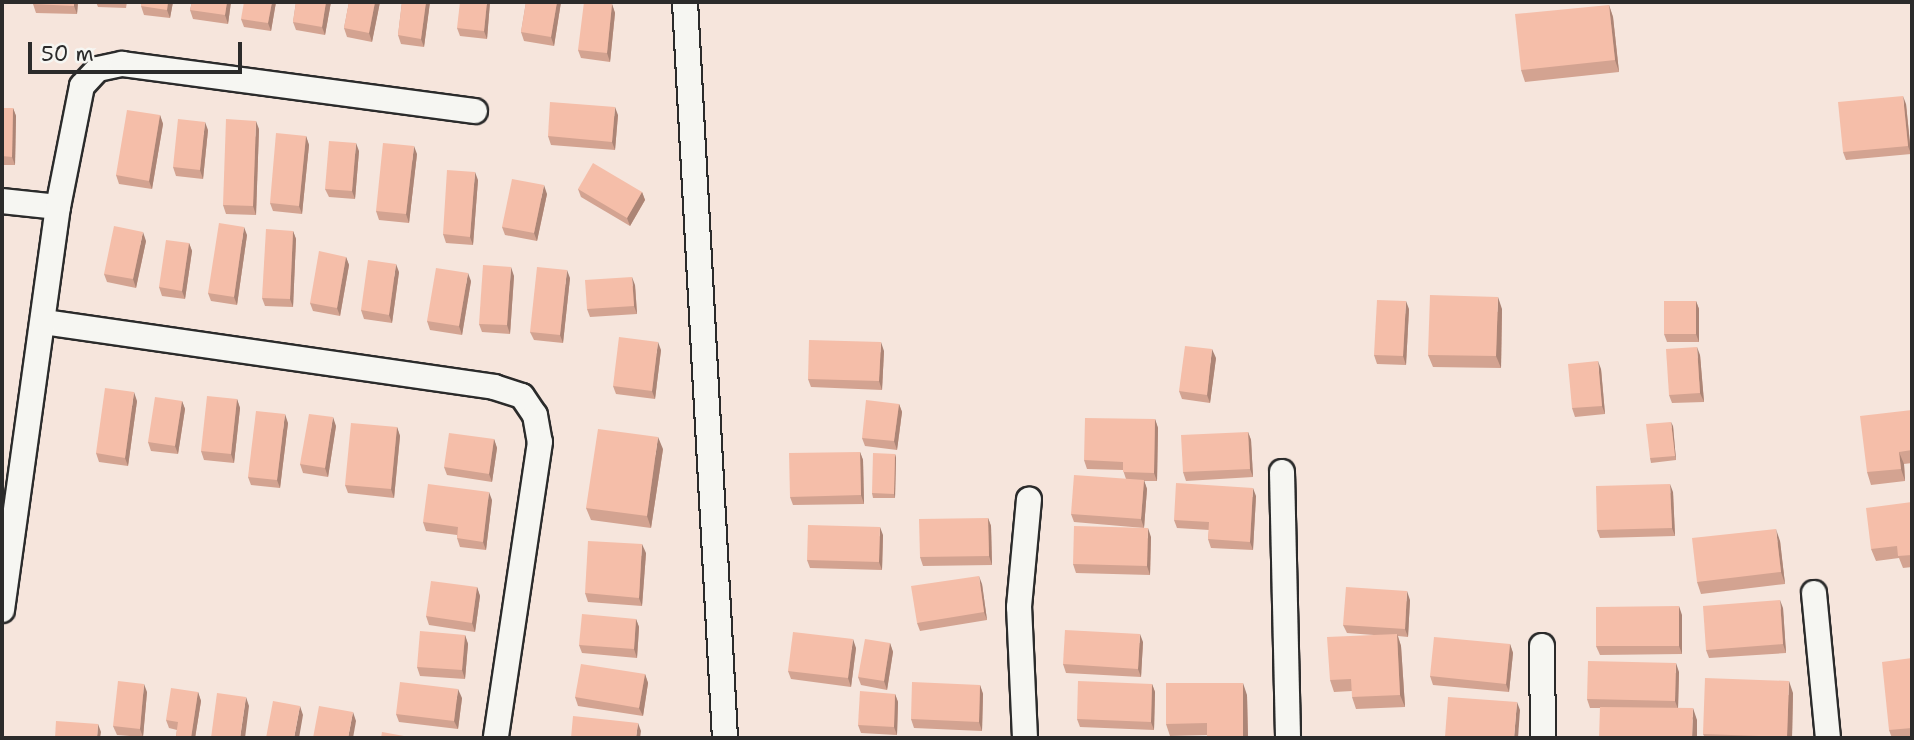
<!DOCTYPE html>
<style>
body{margin:0}
#map{position:relative;width:1914px;height:740px;overflow:hidden;background:#f6e5dc;font-family:"Shantell Sans",sans-serif}
div>[style]{position:absolute}
[style*='--x']{left:calc(var(--x)*1px);top:calc(var(--y)*1px);width:calc(var(--w)*1px);rotate:calc(var(--a)*1deg)}
.roads{filter:drop-shadow(2px 0 #2b2b2b) drop-shadow(-2px 0 #2b2b2b) drop-shadow(0 2px #2b2b2b) drop-shadow(0 -2px #2b2b2b)}
.street>*{height:24px;margin:-12px;padding:0 12px;transform-origin:12px;border-radius:12px;background:#f6f6f2}
.wall>*{inset:0;background:#d3a391}
.shaded-wall>*{inset:0;background:#ac8576}
.building>*{inset:0;background:#f5bea9}
span{translate:-50% -50%;white-space:nowrap;text-align:center;line-height:1.15;-webkit-text-stroke:5px #f6f6f2;paint-order:stroke}
.frame{position:absolute;inset:0;border:4px solid #2b2b2b;pointer-events:none}
.scale{position:absolute;left:28px;top:42px;width:214px;height:32px;box-sizing:border-box;border:4px solid #2b2b2b;border-top:0;padding-left:9px;font-size:21px;line-height:24px;white-space:nowrap;color:#2b2b2b;-webkit-text-stroke:5px #f6f6f2;paint-order:stroke}
</style>
<div id="map">
<div class="roads">
<div class="street">
<i style="--x:685;--y:2;--w:737;--a:86.89"></i>
<i style="--x:2;--y:201;--w:56;--a:6.1"></i>
<i style="--x:44;--y:322;--w:455;--a:8.2"></i>
<i style="--x:494;--y:387;--w:29;--a:18"></i>
<i style="--x:522;--y:396;--w:23;--a:56"></i>
<i style="--x:535;--y:415;--w:27;--a:80"></i>
<i style="--x:540;--y:442;--w:299;--a:98.5"></i>
<i style="--x:1282;--y:472;--w:266;--a:88.7"></i>
<i style="--x:1814;--y:593;--w:146;--a:84.5"></i>
<i style="--x:2;--y:610;--w:407;--a:-82.1"></i>
<i style="--x:58;--y:207;--w:123;--a:-78.8"></i>
<i style="--x:82;--y:86;--w:23;--a:-47"></i>
<i style="--x:98;--y:69;--w:25;--a:-12"></i>
<i style="--x:122;--y:64;--w:356;--a:7.6"></i>
<i style="--x:1542;--y:646;--w:92;--a:89.4"></i>
<i style="--x:1025;--y:738;--w:131;--a:-92.6"></i>
<i style="--x:1019;--y:607;--w:108;--a:-84.7"></i>
</div>
</div>
<div class="wall">
<i style="clip-path:polygon(78px 2px,77px 14px,36px 13px,33px 4px)"></i>
<i style="clip-path:polygon(96px 2px,127px 2px,126px 8px,98px 7px)"></i>
<i style="clip-path:polygon(141px 2px,173px 2px,170px 18px,144px 15px,141px 6px)"></i>
<i style="clip-path:polygon(192px 2px,231px 2px,228px 24px,193px 19px,190px 10px)"></i>
<i style="clip-path:polygon(276px 2px,271px 31px,244px 27px,241px 19px)"></i>
<i style="clip-path:polygon(296px 2px,331px 2px,325px 35px,296px 30px,293px 22px)"></i>
<i style="clip-path:polygon(349px 2px,380px 2px,372px 42px,347px 37px,344px 28px)"></i>
<i style="clip-path:polygon(402px 2px,430px 2px,424px 47px,401px 44px,398px 35px)"></i>
<i style="clip-path:polygon(490px 2px,487px 39px,460px 36px,457px 28px)"></i>
<i style="clip-path:polygon(526px 2px,561px 2px,554px 46px,524px 41px,521px 32px)"></i>
<i style="clip-path:polygon(612px 4px,615px 13px,610px 62px,581px 58px,578px 50px)"></i>
<i style="clip-path:polygon(1609px 5px,1613px 17px,1619px 72px,1525px 82px,1521px 70px)"></i>
<i style="clip-path:polygon(1906px 104px,1911px 154px,1846px 160px,1843px 152px)"></i>
<i style="clip-path:polygon(2px 108px,13px 108px,16px 116px,15px 165px,2px 165px)"></i>
<i style="clip-path:polygon(160px 115px,163px 124px,152px 189px,119px 184px,116px 175px)"></i>
<i style="clip-path:polygon(618px 115px,615px 150px,551px 145px,548px 136px)"></i>
<i style="clip-path:polygon(259px 129px,256px 215px,226px 214px,223px 205px)"></i>
<i style="clip-path:polygon(208px 130px,203px 179px,176px 176px,173px 167px)"></i>
<i style="clip-path:polygon(306px 136px,309px 145px,302px 214px,273px 211px,270px 203px)"></i>
<i style="clip-path:polygon(359px 151px,355px 199px,329px 197px,325px 189px)"></i>
<i style="clip-path:polygon(417px 154px,409px 223px,379px 220px,376px 211px)"></i>
<i style="clip-path:polygon(478px 180px,473px 245px,446px 243px,443px 234px)"></i>
<i style="clip-path:polygon(578px 189px,642px 192px,645px 200px,630px 226px,581px 197px)"></i>
<i style="clip-path:polygon(547px 194px,537px 241px,505px 235px,502px 227px)"></i>
<i style="clip-path:polygon(293px 231px,296px 239px,293px 307px,265px 306px,262px 298px)"></i>
<i style="clip-path:polygon(247px 235px,237px 305px,211px 301px,208px 293px)"></i>
<i style="clip-path:polygon(146px 241px,136px 288px,107px 282px,104px 274px)"></i>
<i style="clip-path:polygon(189px 243px,192px 251px,185px 299px,162px 296px,159px 287px)"></i>
<i style="clip-path:polygon(346px 257px,349px 265px,340px 316px,313px 311px,310px 303px)"></i>
<i style="clip-path:polygon(399px 272px,392px 323px,364px 319px,361px 310px)"></i>
<i style="clip-path:polygon(514px 276px,510px 334px,482px 332px,479px 324px)"></i>
<i style="clip-path:polygon(570px 278px,563px 343px,534px 340px,530px 332px)"></i>
<i style="clip-path:polygon(471px 281px,462px 335px,430px 330px,427px 321px)"></i>
<i style="clip-path:polygon(635px 285px,637px 314px,590px 317px,587px 309px)"></i>
<i style="clip-path:polygon(1696px 301px,1699px 309px,1699px 342px,1667px 342px,1664px 334px)"></i>
<i style="clip-path:polygon(1409px 309px,1406px 365px,1377px 364px,1374px 355px)"></i>
<i style="clip-path:polygon(1502px 309px,1501px 368px,1433px 367px,1428px 355px)"></i>
<i style="clip-path:polygon(661px 350px,655px 399px,616px 394px,613px 386px)"></i>
<i style="clip-path:polygon(884px 351px,882px 390px,811px 387px,808px 379px)"></i>
<i style="clip-path:polygon(1700px 355px,1704px 402px,1672px 403px,1669px 395px)"></i>
<i style="clip-path:polygon(1216px 358px,1210px 403px,1182px 399px,1179px 391px)"></i>
<i style="clip-path:polygon(1601px 369px,1605px 414px,1575px 417px,1572px 408px)"></i>
<i style="clip-path:polygon(237px 399px,240px 408px,234px 463px,204px 460px,201px 451px)"></i>
<i style="clip-path:polygon(137px 401px,128px 466px,99px 462px,96px 453px)"></i>
<i style="clip-path:polygon(182px 401px,185px 409px,178px 454px,151px 451px,148px 442px)"></i>
<i style="clip-path:polygon(899px 404px,902px 412px,897px 450px,865px 446px,862px 438px)"></i>
<i style="clip-path:polygon(1912px 410px,1912px 463px,1904px 464px,1905px 481px,1871px 485px,1867px 472px)"></i>
<i style="clip-path:polygon(1155px 419px,1158px 428px,1157px 481px,1144px 481px,1147px 489px,1144px 528px,1074px 522px,1071px 514px,1126px 479px,1123px 470px,1087px 469px,1084px 460px)"></i>
<i style="clip-path:polygon(288px 423px,280px 488px,251px 485px,248px 477px)"></i>
<i style="clip-path:polygon(336px 426px,328px 477px,303px 473px,300px 464px)"></i>
<i style="clip-path:polygon(1673px 426px,1676px 460px,1651px 463px,1650px 458px)"></i>
<i style="clip-path:polygon(397px 427px,400px 436px,394px 498px,348px 493px,345px 485px)"></i>
<i style="clip-path:polygon(1248px 432px,1251px 440px,1253px 477px,1186px 481px,1183px 472px)"></i>
<i style="clip-path:polygon(494px 439px,497px 448px,492px 482px,447px 475px,444px 467px)"></i>
<i style="clip-path:polygon(663px 449px,651px 528px,591px 520px,586px 508px)"></i>
<i style="clip-path:polygon(860px 452px,863px 460px,864px 504px,793px 505px,790px 497px)"></i>
<i style="clip-path:polygon(895px 454px,896px 458px,895px 498px,873px 498px,872px 493px)"></i>
<i style="clip-path:polygon(1673px 492px,1675px 536px,1600px 538px,1597px 530px)"></i>
<i style="clip-path:polygon(1256px 496px,1253px 550px,1211px 548px,1208px 539px,1209px 530px,1177px 528px,1174px 520px)"></i>
<i style="clip-path:polygon(492px 500px,486px 550px,460px 547px,457px 538px,457px 535px,426px 531px,423px 522px)"></i>
<i style="clip-path:polygon(1912px 502px,1912px 567px,1903px 568px,1899px 558px,1876px 561px,1871px 549px)"></i>
<i style="clip-path:polygon(988px 518px,991px 526px,992px 565px,923px 566px,920px 557px)"></i>
<i style="clip-path:polygon(883px 535px,882px 570px,810px 568px,807px 560px)"></i>
<i style="clip-path:polygon(1151px 537px,1150px 575px,1076px 573px,1073px 564px)"></i>
<i style="clip-path:polygon(1780px 541px,1785px 584px,1701px 594px,1697px 582px)"></i>
<i style="clip-path:polygon(646px 553px,642px 606px,588px 602px,585px 593px)"></i>
<i style="clip-path:polygon(982px 584px,987px 620px,920px 631px,917px 623px)"></i>
<i style="clip-path:polygon(477px 587px,480px 596px,475px 632px,429px 625px,426px 616px)"></i>
<i style="clip-path:polygon(1410px 600px,1408px 637px,1398px 636px,1401px 646px,1405px 707px,1356px 709px,1352px 697px,1352px 691px,1334px 692px,1330px 680px,1374px 635px,1347px 633px,1343px 625px)"></i>
<i style="clip-path:polygon(1783px 608px,1786px 653px,1709px 658px,1706px 650px)"></i>
<i style="clip-path:polygon(1682px 615px,1682px 654px,1600px 655px,1596px 646px)"></i>
<i style="clip-path:polygon(636px 619px,639px 627px,637px 658px,582px 653px,579px 645px)"></i>
<i style="clip-path:polygon(465px 635px,468px 644px,465px 679px,420px 676px,417px 667px)"></i>
<i style="clip-path:polygon(1143px 642px,1141px 677px,1066px 673px,1063px 664px)"></i>
<i style="clip-path:polygon(890px 643px,893px 652px,887px 690px,861px 685px,858px 677px)"></i>
<i style="clip-path:polygon(1510px 644px,1513px 653px,1509px 692px,1433px 685px,1430px 676px)"></i>
<i style="clip-path:polygon(856px 648px,851px 687px,791px 679px,788px 671px)"></i>
<i style="clip-path:polygon(1912px 658px,1912px 738px,1892px 738px,1889px 730px)"></i>
<i style="clip-path:polygon(1679px 672px,1678px 708px,1697px 720px,1600px 708px,1590px 708px,1587px 699px)"></i>
<i style="clip-path:polygon(645px 674px,648px 683px,643px 716px,578px 706px,575px 697px)"></i>
<i style="clip-path:polygon(1152px 684px,1155px 692px,1154px 730px,1080px 727px,1077px 719px)"></i>
<i style="clip-path:polygon(980px 685px,983px 694px,982px 731px,914px 728px,911px 719px)"></i>
<i style="clip-path:polygon(147px 692px,143px 737px,117px 735px,113px 726px)"></i>
<i style="clip-path:polygon(198px 692px,201px 701px,195px 738px,177px 738px,176px 736px,177px 730px,169px 728px,166px 720px)"></i>
<i style="clip-path:polygon(1793px 693px,1792px 738px,1705px 738px,1703px 734px)"></i>
<i style="clip-path:polygon(895px 694px,898px 702px,897px 735px,861px 733px,858px 725px)"></i>
<i style="clip-path:polygon(1247px 695px,1248px 738px,1207px 738px,1207px 735px,1170px 736px,1166px 724px)"></i>
<i style="clip-path:polygon(462px 698px,458px 729px,399px 722px,396px 714px)"></i>
</div>
<div class="shaded-wall">
<i style="clip-path:polygon(74px 2px,78px 2px,77px 14px,74px 6px)"></i>
<i style="clip-path:polygon(168px 2px,173px 2px,170px 18px,167px 10px)"></i>
<i style="clip-path:polygon(227px 2px,231px 2px,228px 24px,225px 15px)"></i>
<i style="clip-path:polygon(272px 2px,276px 2px,271px 31px,268px 23px)"></i>
<i style="clip-path:polygon(326px 2px,331px 2px,325px 35px,322px 27px)"></i>
<i style="clip-path:polygon(375px 2px,380px 2px,372px 42px,369px 33px)"></i>
<i style="clip-path:polygon(426px 2px,430px 2px,424px 47px,421px 39px)"></i>
<i style="clip-path:polygon(487px 2px,490px 2px,487px 39px,484px 31px)"></i>
<i style="clip-path:polygon(557px 2px,561px 2px,554px 46px,551px 37px)"></i>
<i style="clip-path:polygon(612px 4px,615px 13px,610px 62px,607px 53px)"></i>
<i style="clip-path:polygon(1609px 5px,1613px 17px,1619px 72px,1615px 60px)"></i>
<i style="clip-path:polygon(1903px 96px,1906px 104px,1911px 154px,1908px 146px)"></i>
<i style="clip-path:polygon(615px 107px,618px 115px,615px 150px,612px 142px)"></i>
<i style="clip-path:polygon(13px 108px,16px 116px,15px 165px,12px 157px)"></i>
<i style="clip-path:polygon(160px 115px,163px 124px,152px 189px,149px 181px)"></i>
<i style="clip-path:polygon(256px 121px,259px 129px,256px 215px,253px 206px)"></i>
<i style="clip-path:polygon(205px 122px,208px 130px,203px 179px,200px 170px)"></i>
<i style="clip-path:polygon(306px 136px,309px 145px,302px 214px,299px 206px)"></i>
<i style="clip-path:polygon(356px 143px,359px 151px,355px 199px,352px 191px)"></i>
<i style="clip-path:polygon(414px 146px,417px 154px,409px 223px,406px 214px)"></i>
<i style="clip-path:polygon(475px 172px,478px 180px,473px 245px,470px 237px)"></i>
<i style="clip-path:polygon(544px 185px,547px 194px,537px 241px,534px 233px)"></i>
<i style="clip-path:polygon(642px 192px,645px 200px,630px 226px,627px 218px)"></i>
<i style="clip-path:polygon(244px 227px,247px 235px,237px 305px,234px 297px)"></i>
<i style="clip-path:polygon(293px 231px,296px 239px,293px 307px,290px 299px)"></i>
<i style="clip-path:polygon(143px 232px,146px 241px,136px 288px,133px 279px)"></i>
<i style="clip-path:polygon(189px 243px,192px 251px,185px 299px,182px 291px)"></i>
<i style="clip-path:polygon(346px 257px,349px 265px,340px 316px,337px 308px)"></i>
<i style="clip-path:polygon(396px 264px,399px 272px,392px 323px,389px 315px)"></i>
<i style="clip-path:polygon(511px 267px,514px 276px,510px 334px,507px 325px)"></i>
<i style="clip-path:polygon(567px 270px,570px 278px,563px 343px,560px 335px)"></i>
<i style="clip-path:polygon(468px 273px,471px 281px,462px 335px,459px 326px)"></i>
<i style="clip-path:polygon(632px 277px,635px 285px,637px 314px,634px 306px)"></i>
<i style="clip-path:polygon(1498px 297px,1502px 309px,1501px 368px,1496px 356px)"></i>
<i style="clip-path:polygon(1406px 301px,1409px 309px,1406px 365px,1403px 356px)"></i>
<i style="clip-path:polygon(1696px 301px,1699px 309px,1699px 342px,1696px 334px)"></i>
<i style="clip-path:polygon(658px 342px,661px 350px,655px 399px,652px 391px)"></i>
<i style="clip-path:polygon(881px 342px,884px 351px,882px 390px,879px 381px)"></i>
<i style="clip-path:polygon(1697px 347px,1700px 355px,1704px 402px,1700px 393px)"></i>
<i style="clip-path:polygon(1212px 349px,1216px 358px,1210px 403px,1207px 395px)"></i>
<i style="clip-path:polygon(1598px 361px,1601px 369px,1605px 414px,1602px 406px)"></i>
<i style="clip-path:polygon(134px 392px,137px 401px,128px 466px,125px 458px)"></i>
<i style="clip-path:polygon(237px 399px,240px 408px,234px 463px,231px 454px)"></i>
<i style="clip-path:polygon(182px 401px,185px 409px,178px 454px,175px 446px)"></i>
<i style="clip-path:polygon(899px 404px,902px 412px,897px 450px,894px 441px)"></i>
<i style="clip-path:polygon(285px 414px,288px 423px,280px 488px,277px 480px)"></i>
<i style="clip-path:polygon(333px 417px,336px 426px,328px 477px,325px 468px)"></i>
<i style="clip-path:polygon(1155px 419px,1158px 428px,1157px 481px,1154px 473px)"></i>
<i style="clip-path:polygon(1671px 422px,1673px 426px,1676px 460px,1675px 456px)"></i>
<i style="clip-path:polygon(397px 427px,400px 436px,394px 498px,391px 489px)"></i>
<i style="clip-path:polygon(1248px 432px,1251px 440px,1253px 477px,1250px 469px)"></i>
<i style="clip-path:polygon(658px 437px,663px 449px,651px 528px,647px 516px)"></i>
<i style="clip-path:polygon(494px 439px,497px 448px,492px 482px,489px 474px)"></i>
<i style="clip-path:polygon(860px 452px,863px 460px,864px 504px,861px 495px)"></i>
<i style="clip-path:polygon(1899px 452px,1904px 464px,1905px 481px,1901px 469px)"></i>
<i style="clip-path:polygon(895px 454px,896px 458px,895px 498px,894px 494px)"></i>
<i style="clip-path:polygon(1144px 480px,1147px 489px,1144px 528px,1141px 519px)"></i>
<i style="clip-path:polygon(1670px 484px,1673px 492px,1675px 536px,1672px 528px)"></i>
<i style="clip-path:polygon(1253px 488px,1256px 496px,1253px 550px,1250px 542px)"></i>
<i style="clip-path:polygon(489px 492px,492px 500px,486px 550px,483px 542px)"></i>
<i style="clip-path:polygon(988px 518px,991px 526px,992px 565px,989px 556px)"></i>
<i style="clip-path:polygon(880px 527px,883px 535px,882px 570px,879px 562px)"></i>
<i style="clip-path:polygon(1148px 528px,1151px 537px,1150px 575px,1147px 566px)"></i>
<i style="clip-path:polygon(1776px 529px,1780px 541px,1785px 584px,1781px 572px)"></i>
<i style="clip-path:polygon(642px 544px,646px 553px,642px 606px,639px 598px)"></i>
<i style="clip-path:polygon(979px 576px,982px 584px,987px 620px,984px 612px)"></i>
<i style="clip-path:polygon(477px 587px,480px 596px,475px 632px,472px 623px)"></i>
<i style="clip-path:polygon(1407px 591px,1410px 600px,1408px 637px,1405px 629px)"></i>
<i style="clip-path:polygon(1780px 600px,1783px 608px,1786px 653px,1783px 644px)"></i>
<i style="clip-path:polygon(1679px 606px,1682px 615px,1682px 654px,1679px 646px)"></i>
<i style="clip-path:polygon(636px 619px,639px 627px,637px 658px,634px 649px)"></i>
<i style="clip-path:polygon(1140px 634px,1143px 642px,1141px 677px,1138px 669px)"></i>
<i style="clip-path:polygon(1397px 634px,1401px 646px,1405px 707px,1400px 695px)"></i>
<i style="clip-path:polygon(465px 635px,468px 644px,465px 679px,462px 670px)"></i>
<i style="clip-path:polygon(853px 639px,856px 648px,851px 687px,848px 678px)"></i>
<i style="clip-path:polygon(890px 643px,893px 652px,887px 690px,884px 681px)"></i>
<i style="clip-path:polygon(1510px 644px,1513px 653px,1509px 692px,1506px 684px)"></i>
<i style="clip-path:polygon(1676px 663px,1679px 672px,1678px 709px,1675px 701px)"></i>
<i style="clip-path:polygon(645px 674px,648px 683px,643px 716px,639px 708px)"></i>
<i style="clip-path:polygon(1789px 681px,1793px 693px,1792px 738px,1787px 737px)"></i>
<i style="clip-path:polygon(1243px 683px,1247px 695px,1248px 738px,1243px 738px)"></i>
<i style="clip-path:polygon(144px 684px,147px 692px,143px 737px,140px 729px)"></i>
<i style="clip-path:polygon(1152px 684px,1155px 692px,1154px 730px,1151px 722px)"></i>
<i style="clip-path:polygon(980px 685px,983px 694px,982px 731px,979px 722px)"></i>
<i style="clip-path:polygon(458px 689px,462px 698px,458px 729px,454px 721px)"></i>
<i style="clip-path:polygon(198px 692px,201px 701px,195px 738px,191px 738px)"></i>
<i style="clip-path:polygon(895px 694px,898px 702px,897px 735px,894px 727px)"></i>
<i style="clip-path:polygon(246px 697px,249px 706px,245px 738px,240px 738px)"></i>
<i style="clip-path:polygon(1517px 702px,1520px 710px,1518px 738px,1514px 738px)"></i>
<i style="clip-path:polygon(300px 706px,303px 715px,299px 738px,294px 738px)"></i>
<i style="clip-path:polygon(1693px 708px,1697px 720px,1697px 738px,1692px 738px)"></i>
<i style="clip-path:polygon(353px 712px,356px 721px,353px 738px,348px 738px)"></i>
<i style="clip-path:polygon(638px 723px,641px 731px,640px 738px,636px 738px)"></i>
<i style="clip-path:polygon(98px 724px,101px 732px,100px 738px,97px 738px)"></i>
</div>
<div class="building">
<i style="clip-path:polygon(33px 2px,74px 2px,74px 6px,33px 4px)"></i>
<i style="clip-path:polygon(141px 2px,168px 2px,167px 10px,141px 6px)"></i>
<i style="clip-path:polygon(192px 2px,227px 2px,225px 15px,190px 10px)"></i>
<i style="clip-path:polygon(244px 2px,272px 2px,268px 23px,241px 19px)"></i>
<i style="clip-path:polygon(296px 2px,326px 2px,322px 27px,293px 22px)"></i>
<i style="clip-path:polygon(349px 2px,375px 2px,369px 33px,344px 28px)"></i>
<i style="clip-path:polygon(402px 2px,426px 2px,421px 39px,398px 35px)"></i>
<i style="clip-path:polygon(460px 2px,487px 2px,484px 31px,457px 28px)"></i>
<i style="clip-path:polygon(526px 2px,557px 2px,551px 37px,521px 32px)"></i>
<i style="clip-path:polygon(584px 2px,612px 4px,607px 53px,578px 50px)"></i>
<i style="clip-path:polygon(1609px 5px,1615px 60px,1521px 70px,1515px 14px)"></i>
<i style="clip-path:polygon(1903px 96px,1908px 146px,1843px 152px,1838px 102px)"></i>
<i style="clip-path:polygon(550px 102px,615px 107px,612px 142px,548px 136px)"></i>
<i style="clip-path:polygon(2px 108px,13px 108px,12px 157px,2px 156px)"></i>
<i style="clip-path:polygon(127px 110px,160px 115px,149px 181px,116px 175px)"></i>
<i style="clip-path:polygon(178px 119px,205px 122px,200px 170px,173px 167px)"></i>
<i style="clip-path:polygon(226px 119px,256px 121px,253px 206px,223px 205px)"></i>
<i style="clip-path:polygon(276px 133px,306px 136px,299px 206px,270px 203px)"></i>
<i style="clip-path:polygon(329px 141px,356px 143px,352px 191px,325px 189px)"></i>
<i style="clip-path:polygon(383px 143px,414px 146px,406px 214px,376px 211px)"></i>
<i style="clip-path:polygon(593px 163px,642px 192px,627px 218px,578px 189px)"></i>
<i style="clip-path:polygon(447px 170px,475px 172px,470px 237px,443px 234px)"></i>
<i style="clip-path:polygon(512px 179px,544px 185px,534px 233px,502px 227px)"></i>
<i style="clip-path:polygon(219px 223px,244px 227px,234px 297px,208px 293px)"></i>
<i style="clip-path:polygon(114px 226px,143px 232px,133px 279px,104px 274px)"></i>
<i style="clip-path:polygon(266px 229px,293px 231px,290px 299px,262px 298px)"></i>
<i style="clip-path:polygon(166px 240px,189px 243px,182px 291px,159px 287px)"></i>
<i style="clip-path:polygon(319px 251px,346px 257px,337px 308px,310px 303px)"></i>
<i style="clip-path:polygon(368px 260px,396px 264px,389px 315px,361px 310px)"></i>
<i style="clip-path:polygon(483px 265px,511px 267px,507px 325px,479px 324px)"></i>
<i style="clip-path:polygon(537px 267px,567px 270px,560px 335px,530px 332px)"></i>
<i style="clip-path:polygon(436px 268px,468px 273px,459px 326px,427px 321px)"></i>
<i style="clip-path:polygon(632px 277px,634px 306px,587px 309px,585px 280px)"></i>
<i style="clip-path:polygon(1430px 295px,1498px 297px,1496px 356px,1428px 355px)"></i>
<i style="clip-path:polygon(1377px 300px,1406px 301px,1403px 356px,1374px 355px)"></i>
<i style="clip-path:polygon(1664px 301px,1696px 301px,1696px 334px,1664px 334px)"></i>
<i style="clip-path:polygon(619px 337px,658px 342px,652px 391px,613px 386px)"></i>
<i style="clip-path:polygon(809px 340px,881px 342px,879px 381px,808px 379px)"></i>
<i style="clip-path:polygon(1185px 346px,1212px 349px,1207px 395px,1179px 391px)"></i>
<i style="clip-path:polygon(1697px 347px,1700px 393px,1669px 395px,1666px 349px)"></i>
<i style="clip-path:polygon(1598px 361px,1602px 406px,1572px 408px,1568px 364px)"></i>
<i style="clip-path:polygon(105px 388px,134px 392px,125px 458px,96px 453px)"></i>
<i style="clip-path:polygon(207px 396px,237px 399px,231px 454px,201px 451px)"></i>
<i style="clip-path:polygon(155px 397px,182px 401px,175px 446px,148px 442px)"></i>
<i style="clip-path:polygon(866px 400px,899px 404px,894px 441px,862px 438px)"></i>
<i style="clip-path:polygon(1912px 410px,1912px 450px,1899px 452px,1901px 469px,1867px 472px,1860px 416px)"></i>
<i style="clip-path:polygon(256px 411px,285px 414px,277px 480px,248px 477px)"></i>
<i style="clip-path:polygon(309px 414px,333px 417px,325px 468px,300px 464px)"></i>
<i style="clip-path:polygon(1085px 418px,1155px 419px,1154px 473px,1123px 472px,1123px 462px,1084px 460px)"></i>
<i style="clip-path:polygon(1671px 422px,1675px 456px,1650px 458px,1646px 424px)"></i>
<i style="clip-path:polygon(351px 423px,397px 427px,391px 489px,345px 485px)"></i>
<i style="clip-path:polygon(598px 429px,658px 437px,647px 516px,586px 508px)"></i>
<i style="clip-path:polygon(1248px 432px,1250px 469px,1183px 472px,1181px 435px)"></i>
<i style="clip-path:polygon(449px 433px,494px 439px,489px 474px,444px 467px)"></i>
<i style="clip-path:polygon(860px 452px,861px 495px,790px 497px,789px 453px)"></i>
<i style="clip-path:polygon(873px 453px,895px 454px,894px 494px,872px 493px)"></i>
<i style="clip-path:polygon(1074px 475px,1144px 480px,1141px 519px,1071px 514px)"></i>
<i style="clip-path:polygon(1176px 483px,1253px 488px,1250px 542px,1208px 539px,1209px 522px,1174px 520px)"></i>
<i style="clip-path:polygon(428px 484px,489px 492px,483px 542px,457px 538px,458px 527px,423px 522px)"></i>
<i style="clip-path:polygon(1670px 484px,1672px 528px,1597px 530px,1596px 486px)"></i>
<i style="clip-path:polygon(1912px 502px,1912px 555px,1898px 556px,1897px 546px,1871px 549px,1866px 508px)"></i>
<i style="clip-path:polygon(988px 518px,989px 556px,920px 557px,919px 519px)"></i>
<i style="clip-path:polygon(808px 525px,880px 527px,879px 562px,807px 560px)"></i>
<i style="clip-path:polygon(1074px 526px,1148px 528px,1147px 566px,1073px 564px)"></i>
<i style="clip-path:polygon(1776px 529px,1781px 572px,1697px 582px,1692px 538px)"></i>
<i style="clip-path:polygon(588px 541px,642px 544px,639px 598px,585px 593px)"></i>
<i style="clip-path:polygon(979px 576px,984px 612px,917px 623px,911px 586px)"></i>
<i style="clip-path:polygon(431px 581px,477px 587px,472px 623px,426px 616px)"></i>
<i style="clip-path:polygon(1346px 587px,1407px 591px,1405px 629px,1343px 625px)"></i>
<i style="clip-path:polygon(1780px 600px,1783px 644px,1706px 650px,1703px 606px)"></i>
<i style="clip-path:polygon(1679px 606px,1679px 646px,1596px 646px,1596px 607px)"></i>
<i style="clip-path:polygon(582px 614px,636px 619px,634px 649px,579px 645px)"></i>
<i style="clip-path:polygon(1065px 630px,1140px 634px,1138px 669px,1063px 664px)"></i>
<i style="clip-path:polygon(420px 631px,465px 635px,462px 670px,417px 667px)"></i>
<i style="clip-path:polygon(793px 632px,853px 639px,848px 678px,788px 671px)"></i>
<i style="clip-path:polygon(1397px 634px,1400px 695px,1352px 697px,1351px 679px,1330px 680px,1327px 637px)"></i>
<i style="clip-path:polygon(1434px 637px,1510px 644px,1506px 684px,1430px 676px)"></i>
<i style="clip-path:polygon(865px 639px,890px 643px,884px 681px,858px 677px)"></i>
<i style="clip-path:polygon(1912px 658px,1912px 728px,1889px 730px,1882px 662px)"></i>
<i style="clip-path:polygon(1588px 661px,1676px 663px,1675px 701px,1587px 699px)"></i>
<i style="clip-path:polygon(581px 664px,645px 674px,639px 708px,575px 697px)"></i>
<i style="clip-path:polygon(1705px 678px,1789px 681px,1787px 737px,1703px 734px)"></i>
<i style="clip-path:polygon(118px 681px,144px 684px,140px 729px,113px 726px)"></i>
<i style="clip-path:polygon(1078px 681px,1152px 684px,1151px 722px,1077px 719px)"></i>
<i style="clip-path:polygon(400px 682px,458px 689px,454px 721px,396px 714px)"></i>
<i style="clip-path:polygon(912px 682px,980px 685px,979px 722px,911px 719px)"></i>
<i style="clip-path:polygon(1166px 683px,1243px 683px,1243px 738px,1207px 738px,1207px 723px,1166px 724px)"></i>
<i style="clip-path:polygon(171px 688px,198px 692px,191px 738px,176px 736px,178px 722px,166px 720px)"></i>
<i style="clip-path:polygon(860px 691px,895px 694px,894px 727px,858px 725px)"></i>
<i style="clip-path:polygon(217px 693px,246px 697px,240px 738px,211px 738px)"></i>
<i style="clip-path:polygon(1448px 697px,1517px 702px,1514px 738px,1468px 738px,1445px 737px)"></i>
<i style="clip-path:polygon(273px 701px,300px 706px,294px 738px,266px 738px)"></i>
<i style="clip-path:polygon(319px 706px,353px 712px,348px 738px,313px 738px)"></i>
<i style="clip-path:polygon(1600px 707px,1693px 708px,1692px 738px,1599px 738px)"></i>
<i style="clip-path:polygon(573px 716px,638px 723px,636px 738px,571px 738px)"></i>
<i style="clip-path:polygon(56px 721px,98px 724px,97px 738px,55px 738px)"></i>
<i style="clip-path:polygon(382px 732px,415px 738px,381px 738px)"></i>
</div>
<div class="frame"></div>
<div class="scale">50 m</div>
</div>
